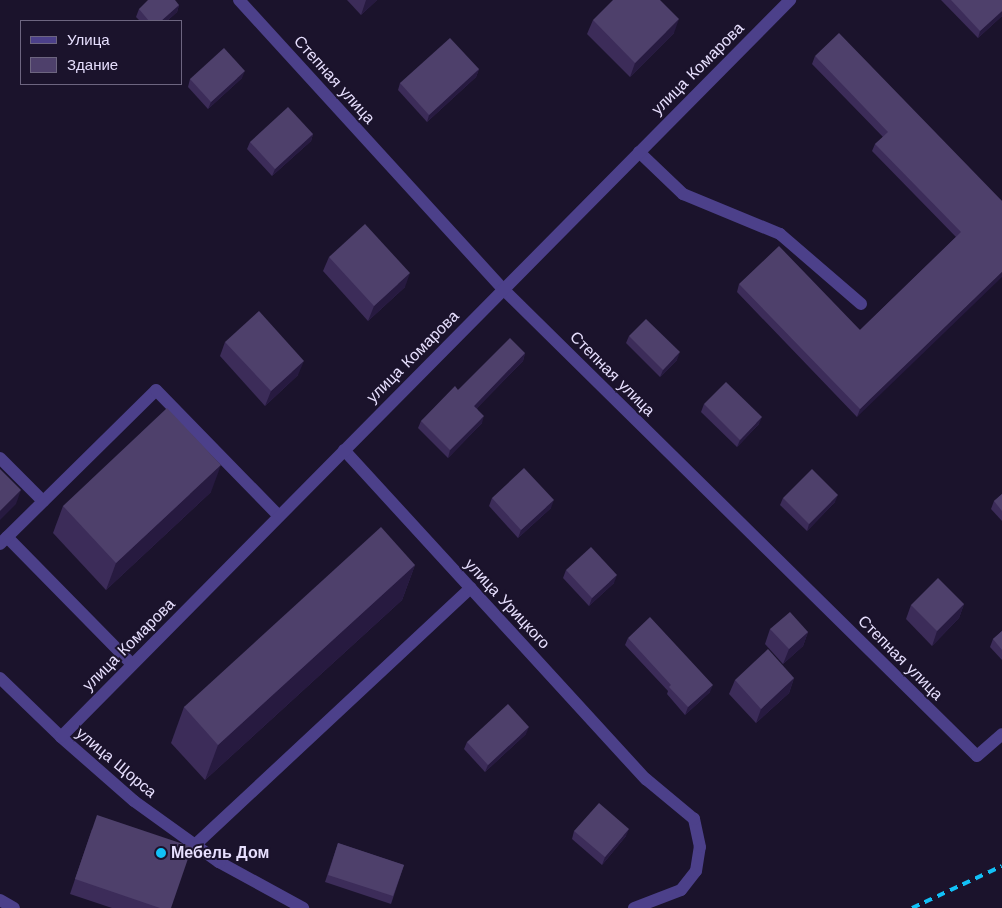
<!DOCTYPE html>
<meta charset="utf-8">
<style>
body{margin:0}
#map{position:relative;width:1002px;height:908px;overflow:hidden;background:#1b132c;font-family:"Work Sans",sans-serif}
div>[style]{position:absolute}
[style*='--x']{left:calc(var(--x)*1px);top:calc(var(--y)*1px);width:calc(var(--w)*1px);rotate:calc(var(--a)*1deg)}
.service>*{height:12px;margin:-6px;padding:0 6px;transform-origin:6px;border-radius:6px;background:#4c408a}
.minor>*{height:12px;margin:-6px;padding:0 6px;transform-origin:6px;border-radius:6px;background:#4c408a}
.rail>*{height:4px;margin-top:-2px;transform-origin:0;background:repeating-linear-gradient(90deg,#12c1f7 0 8px,transparent 0 14px)}
.wall>*{inset:0;background:#3c2c59}
.shaded-wall>*{inset:0;background:#271a40}
.building>*{inset:0;background:#4e406b}
.dots>*{width:14px;height:14px;translate:-50% -50%;box-sizing:border-box;border:2px solid #1b132c;border-radius:50%}
span{translate:-50% -50%;white-space:nowrap;text-align:center;line-height:1.15;-webkit-text-stroke:4px #1b132c;paint-order:stroke}
.street-label{font-size:16px;color:#e7dffe}
.poi-label{font-size:16px;color:#e7dffe;font-weight:700}
.left{translate:0 -50%;text-align:left}
.legend{position:absolute;left:20px;top:20px;width:162px;height:65px;box-sizing:border-box;background:#1b132c;border:1px solid #6d6580;margin:0;padding:6px 9px;list-style:none;font-size:15px;color:#e7dffe}
.legend li{display:flex;align-items:center;gap:10px;height:25px}
.legend b{width:25px;border:1px solid #6d6580}
</style>
<div id="map">
<div class="service">
<i style="--x:639;--y:152;--w:61;--a:43.7"></i>
<i style="--x:683;--y:194;--w:105;--a:22.4"></i>
<i style="--x:780;--y:234;--w:107;--a:40.8"></i>
<i style="--x:0;--y:458;--w:61;--a:45"></i>
<i style="--x:7;--y:537;--w:178;--a:45.5"></i>
<i style="--x:0;--y:544;--w:219;--a:-44.6"></i>
<i style="--x:156;--y:390;--w:176;--a:45.7"></i>
<i style="--x:195;--y:845;--w:377;--a:-43"></i>
<i style="--x:219;--y:862;--w:96;--a:28.7"></i>
<i style="--x:0;--y:900;--w:16;--a:30"></i>
<i style="--x:634;--y:908;--w:50;--a:-21"></i>
<i style="--x:681;--y:890;--w:24;--a:-52"></i>
<i style="--x:696;--y:871;--w:24;--a:-81"></i>
<i style="--x:700;--y:847;--w:29;--a:-102"></i>
<i style="--x:694;--y:819;--w:62;--a:-140.2"></i>
</div>
<div class="minor">
<i style="--x:239;--y:0;--w:391;--a:47.6"></i>
<i style="--x:503;--y:289;--w:665;--a:44.57"></i>
<i style="--x:977;--y:756;--w:33;--a:-41"></i>
<i style="--x:344;--y:450;--w:447;--a:47.5"></i>
<i style="--x:0;--y:678;--w:85;--a:44"></i>
<i style="--x:61;--y:737;--w:97;--a:41.2"></i>
<i style="--x:134;--y:801;--w:105;--a:35.7"></i>
<i style="--x:61;--y:737;--w:1037;--a:-45.31"></i>
</div>
<div class="rail">
<i style="--x:912;--y:908;--w:99;--a:-25"></i>
</div>
<div class="wall">
<i style="clip-path:polygon(347px 0,377px 0,361px 15px)"></i>
<i style="clip-path:polygon(941px 0,1002px 0,1002px 16px,978px 38px)"></i>
<i style="clip-path:polygon(179px 5px,177px 12px,167px 21px,140px 21px,136px 17px,139px 9px)"></i>
<i style="clip-path:polygon(593px 20px,674px 33px,630px 77px,587px 34px)"></i>
<i style="clip-path:polygon(815px 56px,1002px 201px,857px 417px,737px 292px,739px 284px,860px 330px,956px 237px,872px 151px,875px 144px,883px 137px,812px 64px)"></i>
<i style="clip-path:polygon(479px 69px,476px 77px,427px 122px,398px 90px,400px 83px)"></i>
<i style="clip-path:polygon(242px 78px,208px 109px,188px 87px,190px 79px)"></i>
<i style="clip-path:polygon(313px 134px,311px 141px,272px 176px,247px 149px,250px 142px)"></i>
<i style="clip-path:polygon(329px 257px,405px 287px,368px 321px,323px 271px)"></i>
<i style="clip-path:polygon(629px 336px,677px 360px,660px 377px,626px 343px)"></i>
<i style="clip-path:polygon(225px 342px,298px 375px,265px 406px,220px 356px)"></i>
<i style="clip-path:polygon(525px 353px,523px 361px,477px 408px,482px 423px,448px 458px,418px 428px,421px 421px,458px 390px)"></i>
<i style="clip-path:polygon(704px 404px,759px 424px,737px 447px,701px 412px)"></i>
<i style="clip-path:polygon(211px 492px,106px 590px,53px 533px,63px 506px)"></i>
<i style="clip-path:polygon(1002px 494px,1002px 521px,991px 509px,994px 501px)"></i>
<i style="clip-path:polygon(492px 498px,551px 508px,518px 538px,489px 506px)"></i>
<i style="clip-path:polygon(783px 498px,835px 502px,807px 531px,780px 505px)"></i>
<i style="clip-path:polygon(415px 565px,402px 600px,205px 780px,171px 743px,184px 707px)"></i>
<i style="clip-path:polygon(566px 570px,614px 583px,589px 606px,563px 578px)"></i>
<i style="clip-path:polygon(964px 604px,959px 618px,932px 646px,906px 619px,911px 605px)"></i>
<i style="clip-path:polygon(770px 629px,808px 632px,803px 646px,783px 664px,765px 644px)"></i>
<i style="clip-path:polygon(1002px 631px,1002px 660px,990px 647px,993px 639px)"></i>
<i style="clip-path:polygon(628px 638px,710px 692px,685px 715px,667px 694px,668px 691px,625px 645px)"></i>
<i style="clip-path:polygon(794px 678px,789px 693px,756px 723px,729px 694px,735px 680px)"></i>
<i style="clip-path:polygon(526px 734px,485px 772px,464px 749px,467px 742px)"></i>
<i style="clip-path:polygon(92px 829px,171px 908px,112px 908px,70px 894px)"></i>
<i style="clip-path:polygon(574px 831px,626px 836px,602px 865px,572px 839px)"></i>
<i style="clip-path:polygon(338px 843px,404px 865px,391px 904px,325px 882px)"></i>
</div>
<div class="shaded-wall">
<i style="clip-path:polygon(366px 0,377px 0,361px 15px)"></i>
<i style="clip-path:polygon(179px 5px,177px 12px,167px 21px,161px 21px)"></i>
<i style="clip-path:polygon(1002px 11px,1002px 16px,978px 38px,980px 31px)"></i>
<i style="clip-path:polygon(679px 19px,674px 33px,630px 77px,635px 63px)"></i>
<i style="clip-path:polygon(479px 69px,476px 77px,427px 122px,429px 115px)"></i>
<i style="clip-path:polygon(245px 71px,242px 78px,208px 109px,211px 102px)"></i>
<i style="clip-path:polygon(313px 134px,311px 141px,272px 176px,275px 169px)"></i>
<i style="clip-path:polygon(1002px 272px,1002px 277px,857px 417px,860px 409px)"></i>
<i style="clip-path:polygon(410px 273px,405px 287px,368px 321px,374px 306px)"></i>
<i style="clip-path:polygon(680px 352px,677px 360px,660px 377px,663px 370px)"></i>
<i style="clip-path:polygon(525px 353px,523px 361px,472px 413px,474px 406px)"></i>
<i style="clip-path:polygon(304px 361px,298px 375px,265px 406px,271px 391px)"></i>
<i style="clip-path:polygon(484px 416px,482px 423px,448px 458px,450px 450px)"></i>
<i style="clip-path:polygon(762px 417px,759px 424px,737px 447px,740px 440px)"></i>
<i style="clip-path:polygon(221px 465px,211px 492px,106px 590px,116px 563px)"></i>
<i style="clip-path:polygon(21px 490px,16px 504px,0 520px,0 511px)"></i>
<i style="clip-path:polygon(838px 495px,835px 502px,807px 531px,809px 524px)"></i>
<i style="clip-path:polygon(554px 500px,551px 508px,518px 538px,521px 530px)"></i>
<i style="clip-path:polygon(415px 565px,402px 600px,205px 780px,218px 745px)"></i>
<i style="clip-path:polygon(617px 575px,614px 583px,589px 606px,592px 598px)"></i>
<i style="clip-path:polygon(964px 604px,959px 618px,932px 646px,937px 631px)"></i>
<i style="clip-path:polygon(808px 632px,803px 646px,783px 664px,789px 649px)"></i>
<i style="clip-path:polygon(794px 678px,789px 693px,756px 723px,761px 709px)"></i>
<i style="clip-path:polygon(713px 685px,710px 692px,685px 715px,688px 707px)"></i>
<i style="clip-path:polygon(529px 727px,526px 734px,485px 772px,488px 765px)"></i>
<i style="clip-path:polygon(629px 829px,626px 836px,602px 865px,605px 857px)"></i>
</div>
<div class="building">
<i style="clip-path:polygon(148px 0,175px 0,179px 5px,161px 21px,149px 21px,139px 9px)"></i>
<i style="clip-path:polygon(613px 0,660px 0,679px 19px,635px 63px,593px 20px)"></i>
<i style="clip-path:polygon(951px 0,1002px 0,1002px 11px,980px 31px)"></i>
<i style="clip-path:polygon(839px 33px,1002px 201px,1002px 272px,860px 409px,739px 284px,779px 246px,860px 330px,961px 232px,875px 144px,888px 132px,815px 56px)"></i>
<i style="clip-path:polygon(450px 38px,479px 69px,429px 115px,400px 83px)"></i>
<i style="clip-path:polygon(224px 48px,245px 71px,211px 102px,190px 79px)"></i>
<i style="clip-path:polygon(288px 107px,313px 134px,275px 169px,250px 142px)"></i>
<i style="clip-path:polygon(365px 224px,410px 273px,374px 306px,329px 257px)"></i>
<i style="clip-path:polygon(259px 311px,304px 361px,271px 391px,225px 342px)"></i>
<i style="clip-path:polygon(646px 319px,680px 352px,663px 370px,629px 336px)"></i>
<i style="clip-path:polygon(510px 338px,525px 353px,474px 406px,484px 416px,450px 450px,421px 421px,455px 386px,458px 390px)"></i>
<i style="clip-path:polygon(726px 382px,762px 417px,740px 440px,704px 404px)"></i>
<i style="clip-path:polygon(167px 408px,221px 465px,116px 563px,63px 506px)"></i>
<i style="clip-path:polygon(524px 468px,554px 500px,521px 530px,492px 498px)"></i>
<i style="clip-path:polygon(0 469px,21px 490px,0 511px)"></i>
<i style="clip-path:polygon(812px 469px,838px 495px,809px 524px,783px 498px)"></i>
<i style="clip-path:polygon(1002px 494px,1002px 511px,994px 501px)"></i>
<i style="clip-path:polygon(381px 527px,415px 565px,218px 745px,184px 707px)"></i>
<i style="clip-path:polygon(591px 547px,617px 575px,592px 598px,566px 570px)"></i>
<i style="clip-path:polygon(938px 578px,964px 604px,937px 631px,911px 605px)"></i>
<i style="clip-path:polygon(790px 612px,808px 632px,789px 649px,770px 629px)"></i>
<i style="clip-path:polygon(650px 617px,713px 685px,688px 707px,669px 687px,671px 685px,628px 638px)"></i>
<i style="clip-path:polygon(1002px 631px,1002px 650px,993px 639px)"></i>
<i style="clip-path:polygon(768px 649px,794px 678px,761px 709px,735px 680px)"></i>
<i style="clip-path:polygon(508px 704px,529px 727px,488px 765px,467px 742px)"></i>
<i style="clip-path:polygon(599px 803px,629px 829px,605px 857px,574px 831px)"></i>
<i style="clip-path:polygon(97px 815px,192px 847px,171px 908px,160px 908px,75px 879px)"></i>
<i style="clip-path:polygon(338px 843px,404px 865px,393px 896px,328px 875px)"></i>
</div>
<div class="dots">
<i style="left:161px;top:853px;background:#12c1f7"></i>
</div>
<div class="street-label">
<span style="left:698px;top:69px;rotate:-45deg">улица Комарова</span>
<span style="left:334px;top:80px;rotate:48deg">Степная улица</span>
<span style="left:413px;top:357px;rotate:-45deg">улица Комарова</span>
<span style="left:612px;top:374px;rotate:45deg">Степная улица</span>
<span style="left:507px;top:604px;rotate:47deg">улица Урицкого</span>
<span style="left:129px;top:645px;rotate:-45deg">улица Комарова</span>
<span style="left:900px;top:658px;rotate:45deg">Степная улица</span>
<span style="left:116px;top:763px;rotate:40deg">улица Щорса</span>
</div>
<div class="poi-label">
<span class="left" style="left:171px;top:853px">Мебель Дом</span>
</div>
<ul class="legend">
<li><b style="height:6px;background:#4c408a"></b>Улица</li>
<li><b style="height:14px;background:#4e406b"></b>Здание</li>
</ul>
</div>
